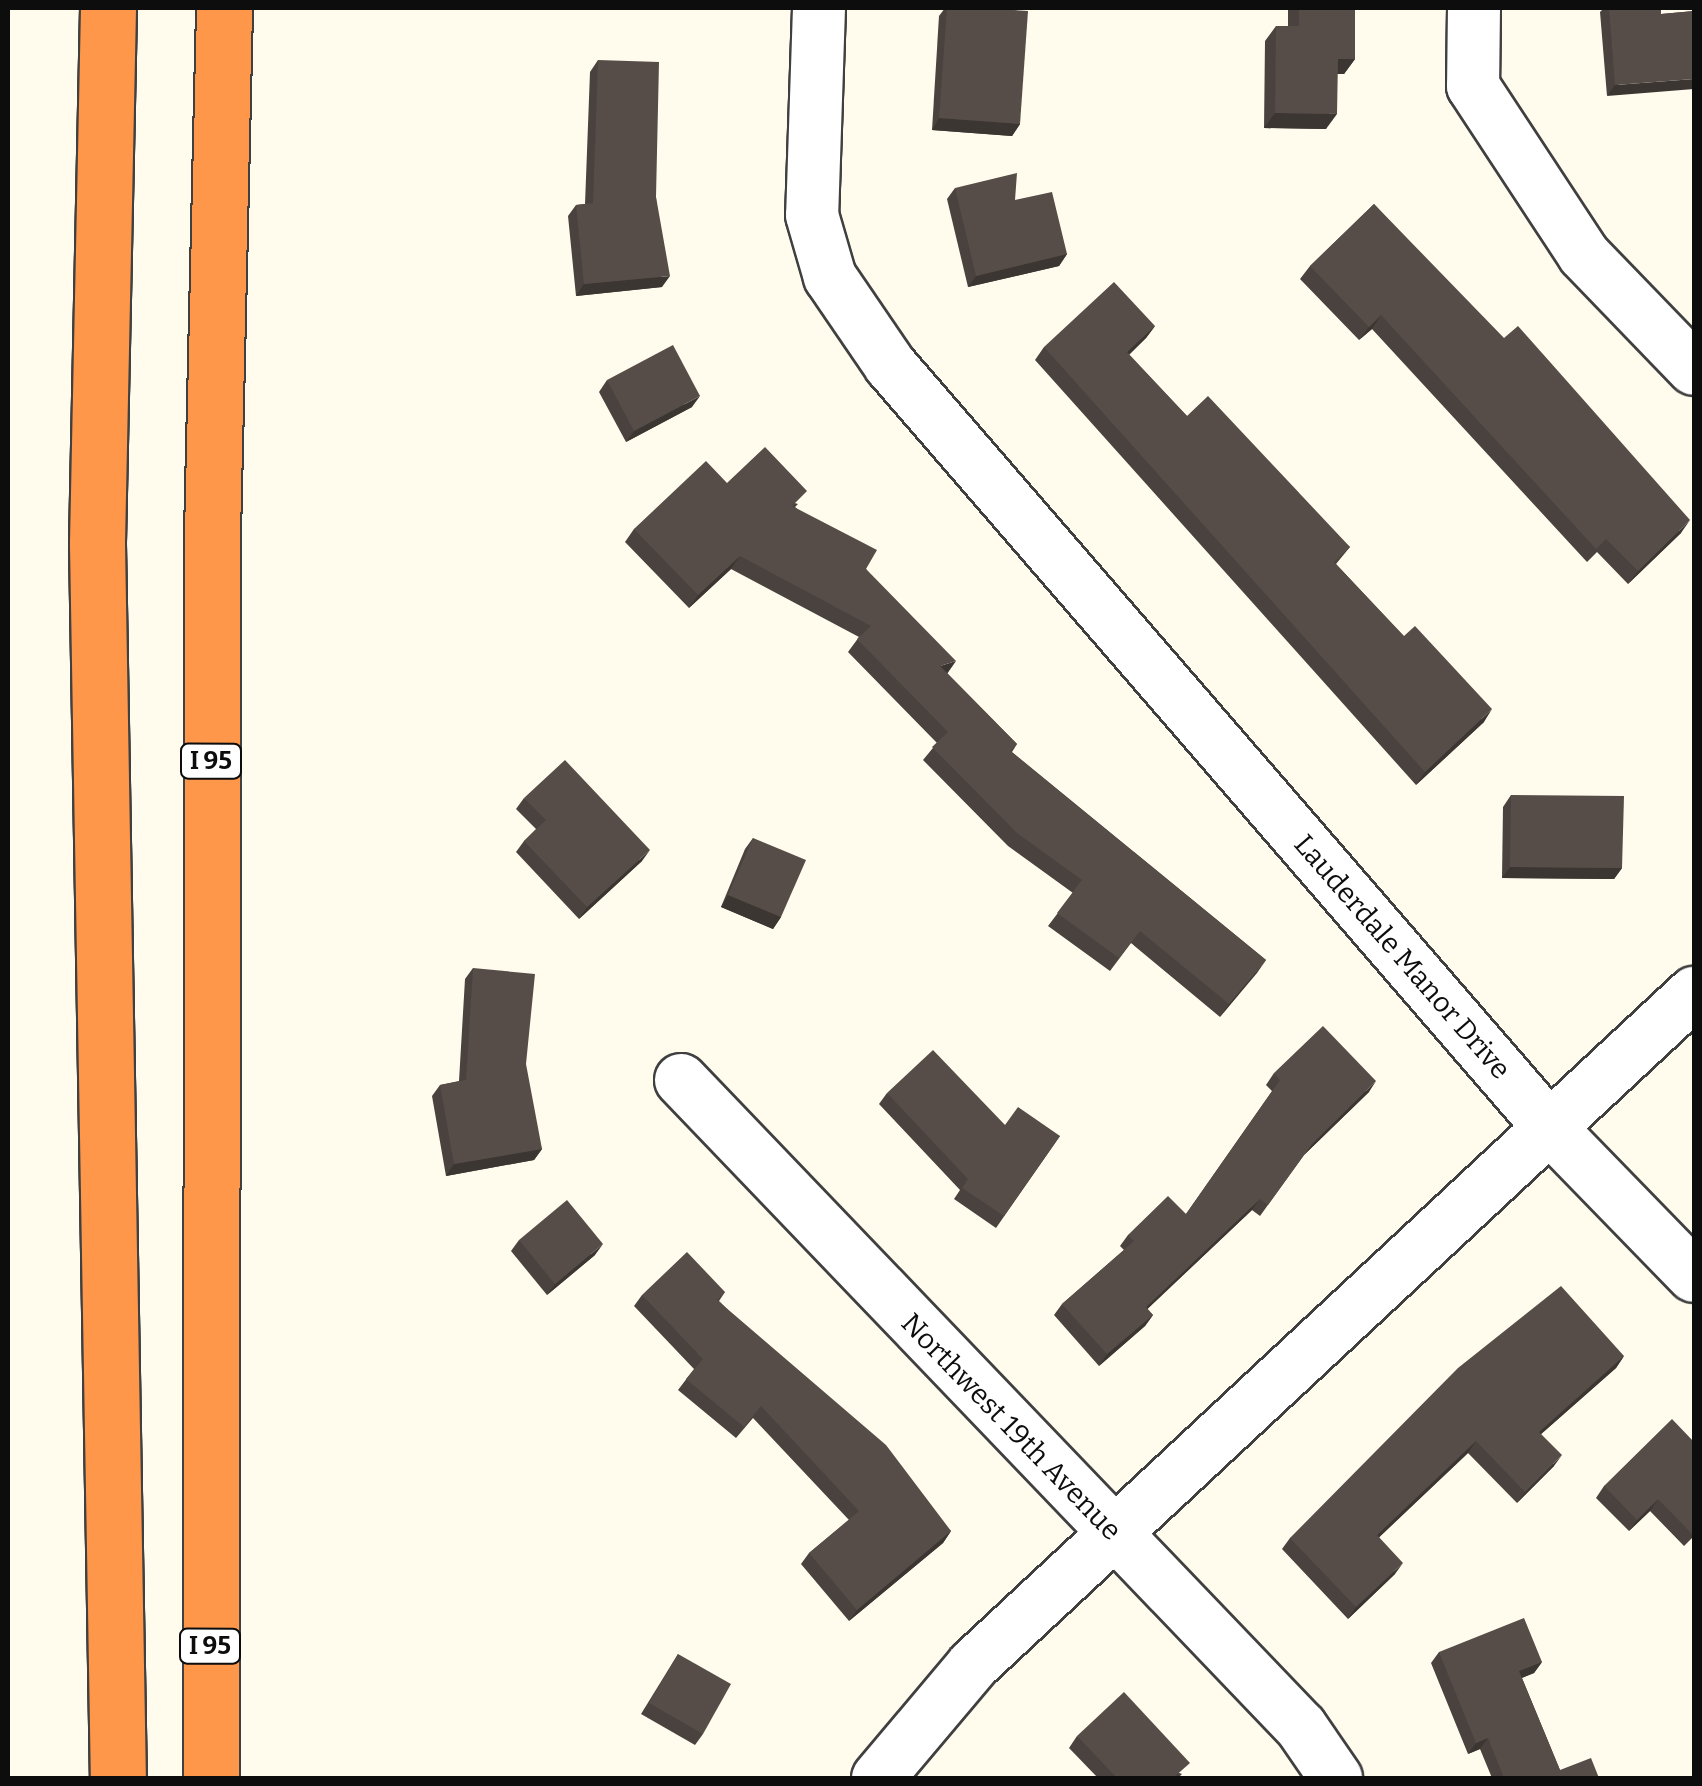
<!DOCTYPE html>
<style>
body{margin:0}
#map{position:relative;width:1702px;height:1786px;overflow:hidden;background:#fffbed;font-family:Bitter,serif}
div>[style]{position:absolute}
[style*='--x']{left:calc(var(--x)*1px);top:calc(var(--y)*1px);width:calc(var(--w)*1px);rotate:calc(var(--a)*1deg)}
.roads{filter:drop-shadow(2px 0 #404040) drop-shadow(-2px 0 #404040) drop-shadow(0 2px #404040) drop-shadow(0 -2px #404040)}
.street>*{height:52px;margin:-26px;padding:0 26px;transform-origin:26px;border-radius:26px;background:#fff}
.highway>*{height:55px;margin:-27.5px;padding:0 27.5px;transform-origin:27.5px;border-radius:27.5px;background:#ff974b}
.wall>*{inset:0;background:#4a423e}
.shaded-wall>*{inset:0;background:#3c3632}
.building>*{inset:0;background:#564d48}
span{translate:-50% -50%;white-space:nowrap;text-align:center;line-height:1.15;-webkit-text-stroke:10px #fff;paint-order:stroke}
.shield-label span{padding:2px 8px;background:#fff;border:2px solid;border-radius:8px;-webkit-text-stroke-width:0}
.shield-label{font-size:25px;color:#0d0d0d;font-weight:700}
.street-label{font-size:28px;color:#0d0d0d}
.frame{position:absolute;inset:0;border:10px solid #0d0d0d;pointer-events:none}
</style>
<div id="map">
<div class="roads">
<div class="street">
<i style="--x:819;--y:8;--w:207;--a:91.9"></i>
<i style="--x:812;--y:215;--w:65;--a:73.8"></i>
<i style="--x:830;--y:277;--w:107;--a:55.7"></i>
<i style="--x:890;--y:365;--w:1009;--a:49.14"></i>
<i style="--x:1550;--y:1128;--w:206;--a:45.8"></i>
<i style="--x:1474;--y:8;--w:78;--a:90.7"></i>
<i style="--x:1473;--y:86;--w:202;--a:56.7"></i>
<i style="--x:1584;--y:255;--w:158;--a:46"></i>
<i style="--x:681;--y:1080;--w:896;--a:46.22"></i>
<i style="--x:1301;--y:1727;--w:62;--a:55.5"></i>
<i style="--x:878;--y:1778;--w:148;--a:-49.9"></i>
<i style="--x:973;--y:1665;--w:986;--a:-42.99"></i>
</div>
<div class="highway">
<i style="--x:108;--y:8;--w:536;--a:91.18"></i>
<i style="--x:97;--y:544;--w:1234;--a:89.03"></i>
<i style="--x:211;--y:1778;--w:1244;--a:-89.95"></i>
<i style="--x:212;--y:534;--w:526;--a:-88.69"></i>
</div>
</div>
<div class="wall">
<i style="clip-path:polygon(945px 8px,983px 8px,1020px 124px,1012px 136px,932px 130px,939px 16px)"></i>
<i style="clip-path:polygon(1288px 8px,1355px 8px,1355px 59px,1344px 74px,1337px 74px,1326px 129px,1264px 128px,1265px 41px,1276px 26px,1288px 26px)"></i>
<i style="clip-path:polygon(1604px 8px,1661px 8px,1661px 14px,1694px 11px,1607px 96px,1600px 12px)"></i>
<i style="clip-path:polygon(598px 60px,656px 197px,662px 287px,576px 296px,568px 216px,576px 205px,585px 204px,590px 72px)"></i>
<i style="clip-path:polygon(955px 188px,1015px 200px,1067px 254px,1059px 266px,968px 287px,947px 199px)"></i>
<i style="clip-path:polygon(1374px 204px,1681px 533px,1628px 584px,1597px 552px,1587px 562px,1372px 329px,1359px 340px,1300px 279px,1310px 266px)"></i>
<i style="clip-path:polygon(1155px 326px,1146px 338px,1129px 355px,1187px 416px,1350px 547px,1336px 564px,1484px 722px,1416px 785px,1035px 360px,1044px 347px)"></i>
<i style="clip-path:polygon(607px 380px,692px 407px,626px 442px,599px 392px)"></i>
<i style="clip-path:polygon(727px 483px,798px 504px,795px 507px,866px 569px,947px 673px,1017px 744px,1012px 752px,1266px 960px,1220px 1017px,1131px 943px,1110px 971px,1048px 926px,1073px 893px,1008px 846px,923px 760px,937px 743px,848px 652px,859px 637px,731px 569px,689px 608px,625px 542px,634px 529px)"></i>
<i style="clip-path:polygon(1511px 795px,1622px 868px,1614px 879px,1502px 878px,1503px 807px)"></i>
<i style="clip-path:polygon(524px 798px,642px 861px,579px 919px,516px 852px,524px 841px,536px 829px,516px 809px)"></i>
<i style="clip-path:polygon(753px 838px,781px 917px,773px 929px,721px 907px,745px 849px)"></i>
<i style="clip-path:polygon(473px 968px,542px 1149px,534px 1160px,446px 1176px,432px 1096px,440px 1085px,459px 1081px,465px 979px)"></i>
<i style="clip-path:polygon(1274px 1073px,1369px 1092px,1304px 1155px,1260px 1216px,1252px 1210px,1147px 1309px,1153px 1315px,1145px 1326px,1099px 1366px,1054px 1315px,1062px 1304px,1124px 1250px,1120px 1246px,1128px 1235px,1186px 1214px,1272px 1091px,1266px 1085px)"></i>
<i style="clip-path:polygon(887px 1093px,1005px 1125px,1060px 1136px,996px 1228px,954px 1199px,960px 1190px,879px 1104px)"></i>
<i style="clip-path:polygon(519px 1240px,595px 1255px,547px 1295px,511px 1251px)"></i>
<i style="clip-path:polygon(725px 1292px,719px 1301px,951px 1531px,943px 1543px,849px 1621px,801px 1564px,809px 1553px,849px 1520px,753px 1418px,736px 1438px,678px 1390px,694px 1369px,634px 1306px,642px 1295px)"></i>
<i style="clip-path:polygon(1624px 1356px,1616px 1368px,1541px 1434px,1554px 1466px,1517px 1503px,1468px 1453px,1379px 1537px,1395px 1574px,1348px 1619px,1282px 1549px,1290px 1538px)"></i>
<i style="clip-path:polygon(1694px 1442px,1694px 1536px,1684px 1546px,1650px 1511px,1629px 1531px,1596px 1498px,1604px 1486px)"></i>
<i style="clip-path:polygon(1439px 1652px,1542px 1662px,1534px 1673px,1522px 1678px,1560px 1770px,1599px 1778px,1492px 1778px,1480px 1749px,1468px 1754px,1431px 1663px)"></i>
<i style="clip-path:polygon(678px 1654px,703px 1734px,695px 1745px,641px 1714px)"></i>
<i style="clip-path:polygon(1077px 1736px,1182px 1774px,1178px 1778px,1098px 1778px,1069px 1748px)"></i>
</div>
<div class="shaded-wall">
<i style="clip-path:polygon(1338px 59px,1355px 59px,1344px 74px,1327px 74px)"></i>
<i style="clip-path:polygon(1694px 79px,1694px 89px,1607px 96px,1615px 85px)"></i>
<i style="clip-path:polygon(1275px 113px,1337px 114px,1326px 129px,1264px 128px)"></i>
<i style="clip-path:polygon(939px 118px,1020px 124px,1012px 136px,932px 130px)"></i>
<i style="clip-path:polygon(1067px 254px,1059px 266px,968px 287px,976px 276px)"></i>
<i style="clip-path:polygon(670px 276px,662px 287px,576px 296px,584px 284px)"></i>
<i style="clip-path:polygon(1381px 315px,1372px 329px,1359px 340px,1369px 327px)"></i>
<i style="clip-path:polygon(1155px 326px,1146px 338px,1118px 365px,1127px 352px)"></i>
<i style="clip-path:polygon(700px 396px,692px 407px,626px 442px,634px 431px)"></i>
<i style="clip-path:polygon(1690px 520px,1681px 533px,1628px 584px,1638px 571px)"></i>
<i style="clip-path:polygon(740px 556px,731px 569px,689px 608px,698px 595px)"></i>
<i style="clip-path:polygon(956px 661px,947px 674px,940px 666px)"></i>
<i style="clip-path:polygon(1492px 709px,1484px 722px,1416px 785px,1425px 772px)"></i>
<i style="clip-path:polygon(650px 850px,642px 861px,579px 919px,587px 907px)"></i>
<i style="clip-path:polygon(1510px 867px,1622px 868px,1614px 879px,1502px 878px)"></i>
<i style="clip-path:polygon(728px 895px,781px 917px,773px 929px,721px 907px)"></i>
<i style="clip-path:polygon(1266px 960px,1257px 973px,1220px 1017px,1229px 1004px)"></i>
<i style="clip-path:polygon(1376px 1081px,1369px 1092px,1304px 1155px,1260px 1216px,1312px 1144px)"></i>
<i style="clip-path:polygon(542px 1149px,534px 1160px,446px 1176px,454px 1164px)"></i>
<i style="clip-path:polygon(1260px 1199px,1252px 1210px,1138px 1318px,1146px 1307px)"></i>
<i style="clip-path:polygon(603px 1244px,595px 1255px,547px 1295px,555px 1284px)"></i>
<i style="clip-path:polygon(1153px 1315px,1145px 1326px,1099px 1366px,1107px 1354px)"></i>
<i style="clip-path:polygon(1624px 1356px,1616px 1368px,1531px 1443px,1539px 1432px)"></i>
<i style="clip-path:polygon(1476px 1441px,1468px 1453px,1369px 1547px,1377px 1535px)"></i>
<i style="clip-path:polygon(1562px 1455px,1554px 1466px,1517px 1503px,1525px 1492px)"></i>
<i style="clip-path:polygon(1658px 1499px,1650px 1511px,1629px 1531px,1637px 1520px)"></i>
<i style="clip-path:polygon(951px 1531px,943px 1543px,849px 1621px,857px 1610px)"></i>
<i style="clip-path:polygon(1403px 1563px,1395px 1574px,1348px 1619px,1356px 1607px)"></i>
<i style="clip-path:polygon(1542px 1662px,1534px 1673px,1511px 1682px,1519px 1671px)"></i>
<i style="clip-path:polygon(1488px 1738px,1480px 1749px,1468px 1754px,1476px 1743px)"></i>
</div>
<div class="building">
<i style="clip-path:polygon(947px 8px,983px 8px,1028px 11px,1020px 124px,939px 118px)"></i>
<i style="clip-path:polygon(1299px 8px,1355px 8px,1355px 59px,1338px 59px,1337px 114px,1275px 113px,1276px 26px,1299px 26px)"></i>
<i style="clip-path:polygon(1609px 8px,1661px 8px,1661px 14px,1694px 11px,1694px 79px,1615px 85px)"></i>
<i style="clip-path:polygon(598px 60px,659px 62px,656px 197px,670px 276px,584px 284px,576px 205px,593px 203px)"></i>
<i style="clip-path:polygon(1017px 173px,1015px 200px,1052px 192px,1067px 254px,976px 276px,955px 188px)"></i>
<i style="clip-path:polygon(1374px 204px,1504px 338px,1518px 326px,1690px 520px,1638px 571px,1606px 539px,1596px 549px,1381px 315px,1369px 327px,1310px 266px)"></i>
<i style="clip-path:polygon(1114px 282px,1155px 326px,1127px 352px,1187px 416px,1208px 396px,1350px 547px,1334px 562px,1404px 636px,1415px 626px,1492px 709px,1425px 772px,1044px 347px)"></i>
<i style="clip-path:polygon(673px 345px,700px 396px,634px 431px,607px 380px)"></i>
<i style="clip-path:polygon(765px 447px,807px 491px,792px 506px,877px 550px,866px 569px,956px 661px,940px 666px,1017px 744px,1010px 751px,1266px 960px,1229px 1004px,1140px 931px,1119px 958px,1057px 913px,1082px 880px,1017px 833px,932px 747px,948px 732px,857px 639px,871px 626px,740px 556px,698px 595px,634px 529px,706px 461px,727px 483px)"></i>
<i style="clip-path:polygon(565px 760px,650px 850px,587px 907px,524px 841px,546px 820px,524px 798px)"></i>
<i style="clip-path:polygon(1511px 795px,1624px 796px,1622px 868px,1510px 867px)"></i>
<i style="clip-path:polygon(753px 838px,806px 860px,781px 917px,728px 895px)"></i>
<i style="clip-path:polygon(473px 968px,535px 974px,526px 1064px,542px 1149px,454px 1164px,440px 1085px,466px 1080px)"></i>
<i style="clip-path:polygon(1323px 1026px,1376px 1081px,1312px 1144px,1268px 1205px,1260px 1199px,1146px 1307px,1153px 1315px,1107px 1354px,1062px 1304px,1134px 1241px,1128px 1235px,1168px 1196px,1186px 1214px,1280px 1080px,1274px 1073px)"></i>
<i style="clip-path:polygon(933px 1050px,1005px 1125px,1018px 1107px,1060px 1136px,1004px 1216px,962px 1188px,968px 1179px,887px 1093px)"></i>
<i style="clip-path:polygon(567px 1200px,603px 1244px,555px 1284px,519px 1240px)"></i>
<i style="clip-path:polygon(687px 1252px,725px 1292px,717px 1300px,886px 1445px,951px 1531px,857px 1610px,809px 1553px,859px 1511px,761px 1406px,744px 1427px,686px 1379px,703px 1359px,642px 1295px)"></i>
<i style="clip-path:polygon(1561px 1286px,1624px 1356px,1539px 1432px,1562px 1455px,1525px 1492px,1476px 1441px,1377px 1535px,1403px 1563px,1356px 1607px,1290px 1538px,1458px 1368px)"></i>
<i style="clip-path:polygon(1672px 1419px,1694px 1442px,1694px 1532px,1692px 1534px,1658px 1499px,1637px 1520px,1604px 1486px)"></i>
<i style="clip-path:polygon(1524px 1618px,1542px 1662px,1519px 1671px,1560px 1770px,1591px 1758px,1599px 1778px,1504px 1778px,1488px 1738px,1476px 1743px,1439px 1652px)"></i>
<i style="clip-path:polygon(678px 1654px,731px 1684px,703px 1734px,649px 1703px)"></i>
<i style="clip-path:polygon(1124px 1692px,1190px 1763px,1173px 1778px,1117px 1778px,1077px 1736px)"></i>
</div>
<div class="shield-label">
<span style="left:211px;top:761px">I 95</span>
<span style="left:210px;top:1646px">I 95</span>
</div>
<div class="street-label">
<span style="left:1402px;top:957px;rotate:49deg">Lauderdale Manor Drive</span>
<span style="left:1011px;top:1427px;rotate:46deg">Northwest 19th Avenue</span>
</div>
<div class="frame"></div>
</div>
